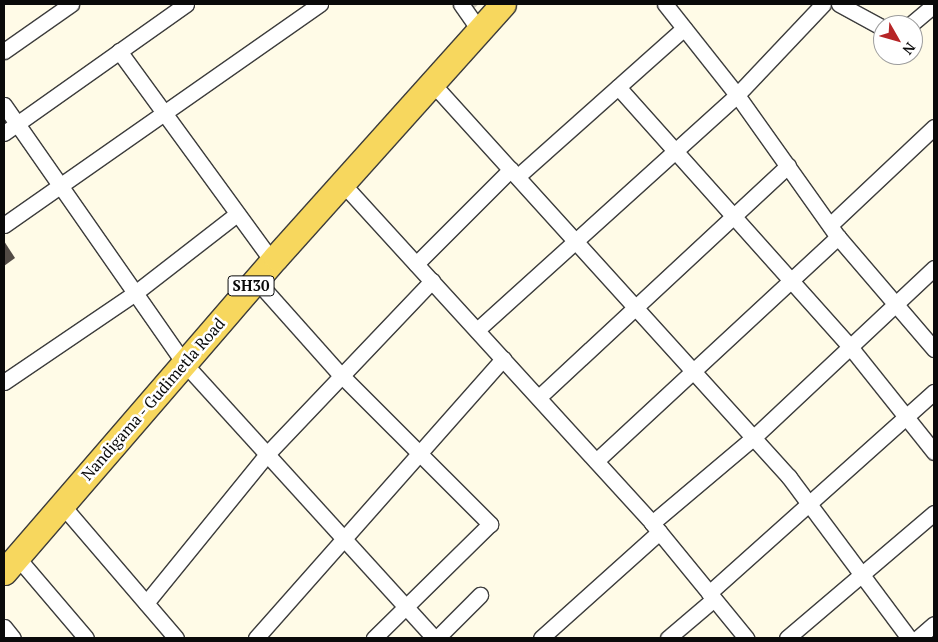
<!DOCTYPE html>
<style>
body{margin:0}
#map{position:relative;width:938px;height:642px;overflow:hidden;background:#fffbe7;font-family:"PT Serif",serif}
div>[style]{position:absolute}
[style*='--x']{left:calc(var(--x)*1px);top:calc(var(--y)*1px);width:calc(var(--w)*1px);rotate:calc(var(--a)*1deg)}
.shadow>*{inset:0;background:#0003}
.building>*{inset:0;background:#524b46}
.roads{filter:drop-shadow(1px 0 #3d3d3d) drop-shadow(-1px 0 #3d3d3d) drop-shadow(0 1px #3d3d3d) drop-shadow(0 -1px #3d3d3d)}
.street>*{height:15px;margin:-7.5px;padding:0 7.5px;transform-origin:7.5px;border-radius:7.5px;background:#fff}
.primary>*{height:25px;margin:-12.5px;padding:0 12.5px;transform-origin:12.5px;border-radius:12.5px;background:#f7d75e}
span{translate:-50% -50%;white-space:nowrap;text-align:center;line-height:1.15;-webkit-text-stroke:5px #fff;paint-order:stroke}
.shield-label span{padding:1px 4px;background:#fff;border:1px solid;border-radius:4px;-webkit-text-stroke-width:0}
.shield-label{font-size:15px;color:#0a0a0a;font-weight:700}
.street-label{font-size:16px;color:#0a0a0a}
.frame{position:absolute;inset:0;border:5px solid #0a0a0a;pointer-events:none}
.north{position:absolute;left:873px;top:15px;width:50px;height:50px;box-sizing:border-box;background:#fff;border:1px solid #9d9d9d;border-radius:50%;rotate:128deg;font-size:14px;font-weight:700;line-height:20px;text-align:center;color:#0a0a0a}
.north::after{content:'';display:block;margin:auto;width:18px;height:22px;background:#b62527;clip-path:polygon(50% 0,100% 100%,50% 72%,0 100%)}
</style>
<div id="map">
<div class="shadow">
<i style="clip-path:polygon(468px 4px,479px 4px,473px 9px)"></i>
</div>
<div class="building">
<i style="clip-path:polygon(4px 241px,15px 258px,4px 266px)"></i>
</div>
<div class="roads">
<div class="street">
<i style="--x:461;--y:4;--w:32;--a:55"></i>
<i style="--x:665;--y:4;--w:116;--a:51.6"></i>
<i style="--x:737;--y:95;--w:174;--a:54.6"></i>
<i style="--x:838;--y:237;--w:148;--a:49.4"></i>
<i style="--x:839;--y:4;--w:50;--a:28.6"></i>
<i style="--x:910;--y:25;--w:31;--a:-40"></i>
<i style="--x:4;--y:51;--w:82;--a:-35"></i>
<i style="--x:119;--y:51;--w:260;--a:53.9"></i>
<i style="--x:432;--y:83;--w:532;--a:47.82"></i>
<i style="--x:789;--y:477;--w:201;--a:53.3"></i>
<i style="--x:618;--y:87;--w:350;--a:48.2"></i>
<i style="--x:851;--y:348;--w:133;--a:51.4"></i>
<i style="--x:4;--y:105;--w:315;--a:55.1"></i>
<i style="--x:184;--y:363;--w:372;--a:47.7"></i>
<i style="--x:4;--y:133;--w:223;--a:-35.3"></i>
<i style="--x:518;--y:176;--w:222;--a:-41.7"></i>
<i style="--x:342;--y:183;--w:460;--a:47.6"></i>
<i style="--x:652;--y:523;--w:149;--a:50.7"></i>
<i style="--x:4;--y:225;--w:386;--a:-35"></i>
<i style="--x:830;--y:225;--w:143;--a:-43.3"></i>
<i style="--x:416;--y:264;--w:134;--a:-45"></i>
<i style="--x:256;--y:280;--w:125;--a:48.3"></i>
<i style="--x:339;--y:373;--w:214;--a:45"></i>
<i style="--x:490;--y:524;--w:163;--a:135.5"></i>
<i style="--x:477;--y:330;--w:350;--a:-42.1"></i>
<i style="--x:737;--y:95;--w:125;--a:-46.6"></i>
<i style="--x:4;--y:382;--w:158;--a:-34.2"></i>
<i style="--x:135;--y:293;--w:129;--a:-37.8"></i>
<i style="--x:539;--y:397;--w:340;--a:-42.9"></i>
<i style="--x:596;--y:461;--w:330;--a:-42.8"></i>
<i style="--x:62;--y:505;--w:175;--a:49.4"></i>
<i style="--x:652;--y:523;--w:133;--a:-40.1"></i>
<i style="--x:754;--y:437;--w:247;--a:-43.2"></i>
<i style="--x:17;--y:557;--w:106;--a:49.6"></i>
<i style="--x:709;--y:593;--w:302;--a:-41.8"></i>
<i style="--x:146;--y:603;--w:193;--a:-50.9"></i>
<i style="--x:268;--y:453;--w:238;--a:-46.4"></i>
<i style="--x:4;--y:627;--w:14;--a:51"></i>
<i style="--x:256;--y:638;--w:373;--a:-48.5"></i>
<i style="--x:437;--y:638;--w:61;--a:-45"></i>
<i style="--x:541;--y:638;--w:159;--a:-41.9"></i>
<i style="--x:668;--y:638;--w:60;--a:-40.3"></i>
<i style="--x:787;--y:638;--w:193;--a:-40.4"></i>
<i style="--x:918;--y:638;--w:21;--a:-41"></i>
</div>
<div class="primary">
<i style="--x:4;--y:572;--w:416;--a:-49.2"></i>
<i style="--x:276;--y:257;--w:340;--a:-48.1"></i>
</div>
</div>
<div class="shield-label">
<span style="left:251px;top:286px">SH30</span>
</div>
<div class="street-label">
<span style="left:153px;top:399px;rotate:-49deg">Nandigama - Gudimetla Road</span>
</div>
<div class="frame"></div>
<div class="north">N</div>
</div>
